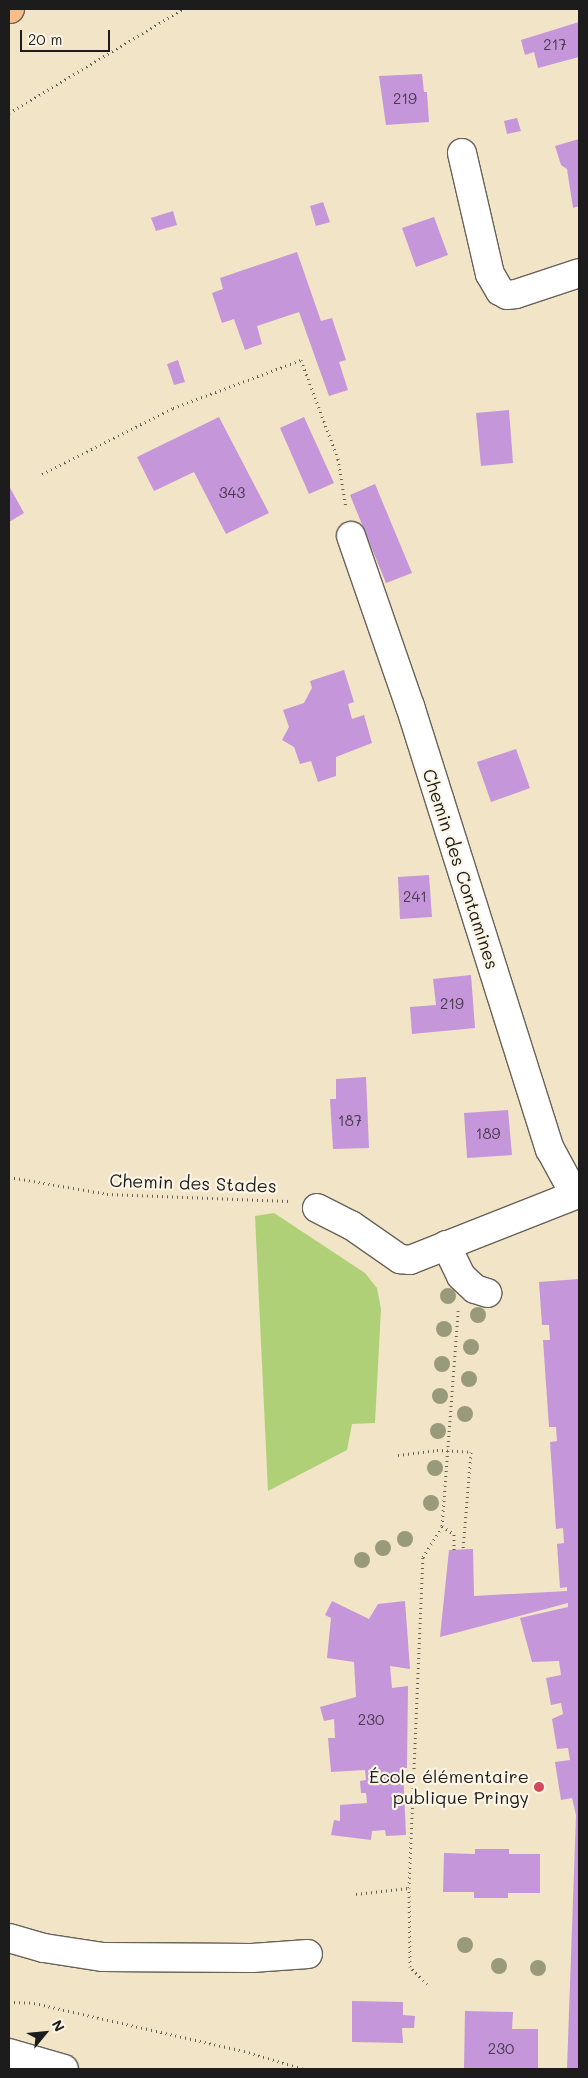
<!DOCTYPE html>
<meta charset="utf-8">
<style>
body{margin:0}
#map{position:relative;width:588px;height:2078px;overflow:hidden;background:#f2e4c7;font-family:Mali,sans-serif}
div>[style]{position:absolute}
[style*='--x']{left:calc(var(--x)*1px);top:calc(var(--y)*1px);width:calc(var(--w)*1px);rotate:calc(var(--a)*1deg)}
.green>*{inset:0;background:#b0d078}
.building>*{inset:0;background:#c596d9}
.path>*{height:3px;margin-top:-1.5px;transform-origin:0;background:repeating-linear-gradient(90deg,#676258 0 1px,transparent 0 5px)}
.roads{filter:drop-shadow(1px 0 #676258) drop-shadow(-1px 0 #676258) drop-shadow(0 1px #676258) drop-shadow(0 -1px #676258)}
.minor>*{height:28px;margin:-14px;padding:0 14px;transform-origin:14px;border-radius:14px;background:#fff}
.highway>*{height:28px;margin:-14px;padding:0 14px;transform-origin:14px;border-radius:14px;background:#f9bd89}
.trees>*{width:16px;height:16px;margin:-8px;border-radius:50%;background:#99997b}
.dots>*{width:14px;height:14px;translate:-50% -50%;box-sizing:border-box;border:2px solid #fcf5e5;border-radius:50%}
span{translate:-50% -50%;white-space:nowrap;text-align:center;line-height:1.15;-webkit-text-stroke:4.5px #fcf5e5;paint-order:stroke}
.number-label{font-size:15px;color:#463a4b}
.number-label span{-webkit-text-stroke-width:0}
.street-label{font-size:18px;color:#1c1c1c}
.poi-label{font-size:18px;color:#1c1c1c}
.right{translate:-100% -50%;text-align:right}
.frame{position:absolute;inset:0;border:10px solid #1c1c1c;pointer-events:none}
.north{position:absolute;left:20px;top:2008px;width:50px;height:50px;-webkit-text-stroke:4px #fcf5e5;paint-order:stroke;rotate:62deg;font-size:14px;font-weight:700;line-height:20px;text-align:center;color:#1c1c1c}
.north::after{content:'';display:block;margin:auto;width:18px;height:22px;background:#1c1c1c;clip-path:polygon(50% 0,100% 100%,50% 72%,0 100%)}
.scale{position:absolute;left:20px;top:30px;width:90px;height:22px;box-sizing:border-box;border:2px solid #1c1c1c;border-top:0;padding-left:6px;font-size:15px;line-height:18px;white-space:nowrap;color:#1c1c1c;-webkit-text-stroke:4px #fcf5e5;paint-order:stroke}
</style>
<div id="map">
<div class="green">
<i style="clip-path:polygon(274px 1213px,365px 1273px,377px 1288px,381px 1309px,375px 1423px,352px 1424px,347px 1450px,268px 1491px,255px 1216px)"></i>
</div>
<div class="building">
<i style="clip-path:polygon(579px 22px,579px 57px,538px 68px,534px 52px,525px 55px,521px 40px)"></i>
<i style="clip-path:polygon(422px 74px,424px 92px,427px 92px,429px 122px,386px 125px,379px 76px)"></i>
<i style="clip-path:polygon(517px 118px,521px 131px,507px 134px,504px 121px)"></i>
<i style="clip-path:polygon(579px 139px,579px 206px,573px 208px,567px 169px,561px 165px,555px 146px)"></i>
<i style="clip-path:polygon(323px 202px,330px 222px,316px 226px,310px 206px)"></i>
<i style="clip-path:polygon(173px 211px,177px 225px,156px 231px,151px 218px)"></i>
<i style="clip-path:polygon(434px 217px,448px 255px,416px 267px,402px 228px)"></i>
<i style="clip-path:polygon(297px 252px,321px 321px,332px 318px,346px 360px,339px 362px,348px 390px,329px 396px,299px 312px,257px 326px,262px 344px,245px 350px,234px 319px,222px 323px,212px 293px,223px 289px,220px 278px)"></i>
<i style="clip-path:polygon(178px 360px,185px 382px,174px 385px,167px 364px)"></i>
<i style="clip-path:polygon(509px 410px,513px 463px,481px 466px,476px 413px)"></i>
<i style="clip-path:polygon(219px 417px,269px 513px,226px 534px,194px 472px,154px 491px,137px 457px)"></i>
<i style="clip-path:polygon(304px 417px,334px 483px,309px 494px,280px 428px)"></i>
<i style="clip-path:polygon(375px 484px,412px 573px,386px 583px,350px 495px)"></i>
<i style="clip-path:polygon(9px 486px,24px 513px,9px 522px)"></i>
<i style="clip-path:polygon(344px 670px,354px 702px,348px 704px,352px 719px,364px 715px,372px 743px,336px 757px,336px 776px,318px 782px,311px 761px,300px 764px,294px 747px,282px 740px,289px 727px,283px 710px,304px 703px,312px 688px,310px 681px)"></i>
<i style="clip-path:polygon(516px 749px,530px 788px,491px 802px,477px 762px)"></i>
<i style="clip-path:polygon(429px 875px,432px 917px,400px 919px,398px 877px)"></i>
<i style="clip-path:polygon(471px 975px,475px 1028px,412px 1034px,410px 1007px,436px 1005px,433px 979px)"></i>
<i style="clip-path:polygon(366px 1077px,369px 1148px,333px 1149px,330px 1099px,336px 1099px,336px 1079px)"></i>
<i style="clip-path:polygon(508px 1110px,512px 1155px,467px 1158px,464px 1113px)"></i>
<i style="clip-path:polygon(579px 1279px,579px 2069px,567px 2069px,576px 1815px,572px 1798px,561px 1800px,555px 1762px,570px 1760px,568px 1748px,557px 1749px,552px 1719px,563px 1714px,561px 1703px,551px 1705px,546px 1678px,561px 1675px,559px 1661px,532px 1662px,520px 1618px,568px 1607px,568px 1603px,440px 1637px,449px 1550px,473px 1549px,474px 1596px,567px 1591px,567px 1587px,560px 1588px,557px 1544px,564px 1543px,563px 1528px,556px 1529px,550px 1442px,557px 1441px,556px 1427px,549px 1427px,543px 1340px,550px 1340px,549px 1325px,542px 1325px,539px 1282px)"></i>
<i style="clip-path:polygon(332px 1601px,369px 1619px,378px 1604px,405px 1601px,410px 1669px,390px 1666px,392px 1688px,408px 1686px,407px 1768px,403px 1768px,406px 1835px,386px 1836px,385px 1830px,372px 1831px,371px 1840px,331px 1835px,334px 1820px,340px 1821px,340px 1805px,367px 1803px,366px 1793px,361px 1793px,360px 1781px,366px 1780px,365px 1770px,331px 1772px,328px 1738px,335px 1738px,334px 1719px,324px 1721px,320px 1707px,356px 1697px,354px 1662px,327px 1658px,331px 1618px,325px 1615px)"></i>
<i style="clip-path:polygon(475px 1849px,509px 1849px,509px 1854px,540px 1854px,540px 1893px,508px 1893px,508px 1898px,474px 1898px,474px 1892px,443px 1892px,444px 1853px,475px 1854px)"></i>
<i style="clip-path:polygon(352px 2001px,403px 2002px,403px 2015px,415px 2016px,414px 2028px,402px 2028px,403px 2043px,352px 2042px)"></i>
<i style="clip-path:polygon(465px 2011px,513px 2012px,512px 2029px,538px 2029px,538px 2069px,464px 2069px)"></i>
</div>
<div class="path">
<i style="--x:9;--y:113;--w:203;--a:-30.9"></i>
<i style="--x:42;--y:474;--w:147;--a:-26.7"></i>
<i style="--x:173;--y:408;--w:137;--a:-20.6"></i>
<i style="--x:301;--y:360;--w:106;--a:69.5"></i>
<i style="--x:338;--y:459;--w:50;--a:80.7"></i>
<i style="--x:9;--y:1177;--w:99;--a:9.8"></i>
<i style="--x:107;--y:1194;--w:183;--a:2.2"></i>
<i style="--x:398;--y:1455;--w:39;--a:-7"></i>
<i style="--x:437;--y:1450;--w:34;--a:3"></i>
<i style="--x:471;--y:1452;--w:98;--a:94.7"></i>
<i style="--x:442;--y:1526;--w:14;--a:34"></i>
<i style="--x:454;--y:1534;--w:16;--a:90"></i>
<i style="--x:356;--y:1894;--w:53;--a:-6.5"></i>
<i style="--x:427;--y:1984;--w:24;--a:-135"></i>
<i style="--x:410;--y:1967;--w:79;--a:-90.7"></i>
<i style="--x:409;--y:1888;--w:331;--a:-87.6"></i>
<i style="--x:423;--y:1557;--w:36;--a:-58"></i>
<i style="--x:442;--y:1526;--w:216;--a:-85.7"></i>
<i style="--x:9;--y:2002;--w:25;--a:2"></i>
<i style="--x:34;--y:2003;--w:215;--a:12.9"></i>
<i style="--x:244;--y:2051;--w:63;--a:16.7"></i>
</div>
<div class="roads">
<div class="minor">
<i style="--x:462;--y:153;--w:124;--a:77"></i>
<i style="--x:490;--y:274;--w:20;--a:60"></i>
<i style="--x:500;--y:291;--w:8;--a:30"></i>
<i style="--x:507;--y:295;--w:9;--a:-6"></i>
<i style="--x:516;--y:294;--w:66;--a:-18.4"></i>
<i style="--x:351;--y:536;--w:180;--a:70.9"></i>
<i style="--x:410;--y:706;--w:465;--a:72.5"></i>
<i style="--x:550;--y:1149;--w:52;--a:61.5"></i>
<i style="--x:575;--y:1195;--w:4;--a:-14"></i>
<i style="--x:317;--y:1208;--w:38;--a:27"></i>
<i style="--x:351;--y:1225;--w:60;--a:34.8"></i>
<i style="--x:400;--y:1259;--w:10;--a:6"></i>
<i style="--x:410;--y:1260;--w:177;--a:-21.5"></i>
<i style="--x:446;--y:1245;--w:34;--a:64"></i>
<i style="--x:461;--y:1276;--w:19;--a:43"></i>
<i style="--x:475;--y:1289;--w:13;--a:18"></i>
<i style="--x:9;--y:1938;--w:36;--a:16"></i>
<i style="--x:44;--y:1948;--w:60;--a:8.7"></i>
<i style="--x:103;--y:1957;--w:149;--a:0.4"></i>
<i style="--x:252;--y:1958;--w:56;--a:-4.1"></i>
<i style="--x:9;--y:2053;--w:57;--a:16.2"></i>
</div>
<div class="highway">
<i style="--x:9;--y:9;--w:1;--a:0"></i>
</div>
</div>
<div class="trees">
<i style="left:448px;top:1296px"></i>
<i style="left:478px;top:1315px"></i>
<i style="left:444px;top:1329px"></i>
<i style="left:471px;top:1347px"></i>
<i style="left:442px;top:1364px"></i>
<i style="left:469px;top:1379px"></i>
<i style="left:440px;top:1396px"></i>
<i style="left:465px;top:1414px"></i>
<i style="left:438px;top:1431px"></i>
<i style="left:435px;top:1468px"></i>
<i style="left:431px;top:1503px"></i>
<i style="left:405px;top:1539px"></i>
<i style="left:383px;top:1548px"></i>
<i style="left:362px;top:1560px"></i>
<i style="left:465px;top:1945px"></i>
<i style="left:499px;top:1966px"></i>
<i style="left:538px;top:1968px"></i>
</div>
<div class="dots">
<i style="left:539px;top:1787px;background:#d1495b"></i>
</div>
<div class="number-label">
<span style="left:555px;top:45px">217</span>
<span style="left:405px;top:99px">219</span>
<span style="left:232px;top:493px">343</span>
<span style="left:415px;top:897px">241</span>
<span style="left:452px;top:1004px">219</span>
<span style="left:350px;top:1121px">187</span>
<span style="left:488px;top:1134px">189</span>
<span style="left:371px;top:1720px">230</span>
<span style="left:501px;top:2049px">230</span>
</div>
<div class="street-label">
<span style="left:461px;top:869px;rotate:72deg">Chemin des Contamines</span>
<span style="left:193px;top:1183px;rotate:2deg">Chemin des Stades</span>
</div>
<div class="poi-label">
<span class="right" style="left:529px;top:1787px">École élémentaire<br>publique Pringy</span>
</div>
<div class="frame"></div>
<div class="north">N</div>
<div class="scale">20 m</div>
</div>
